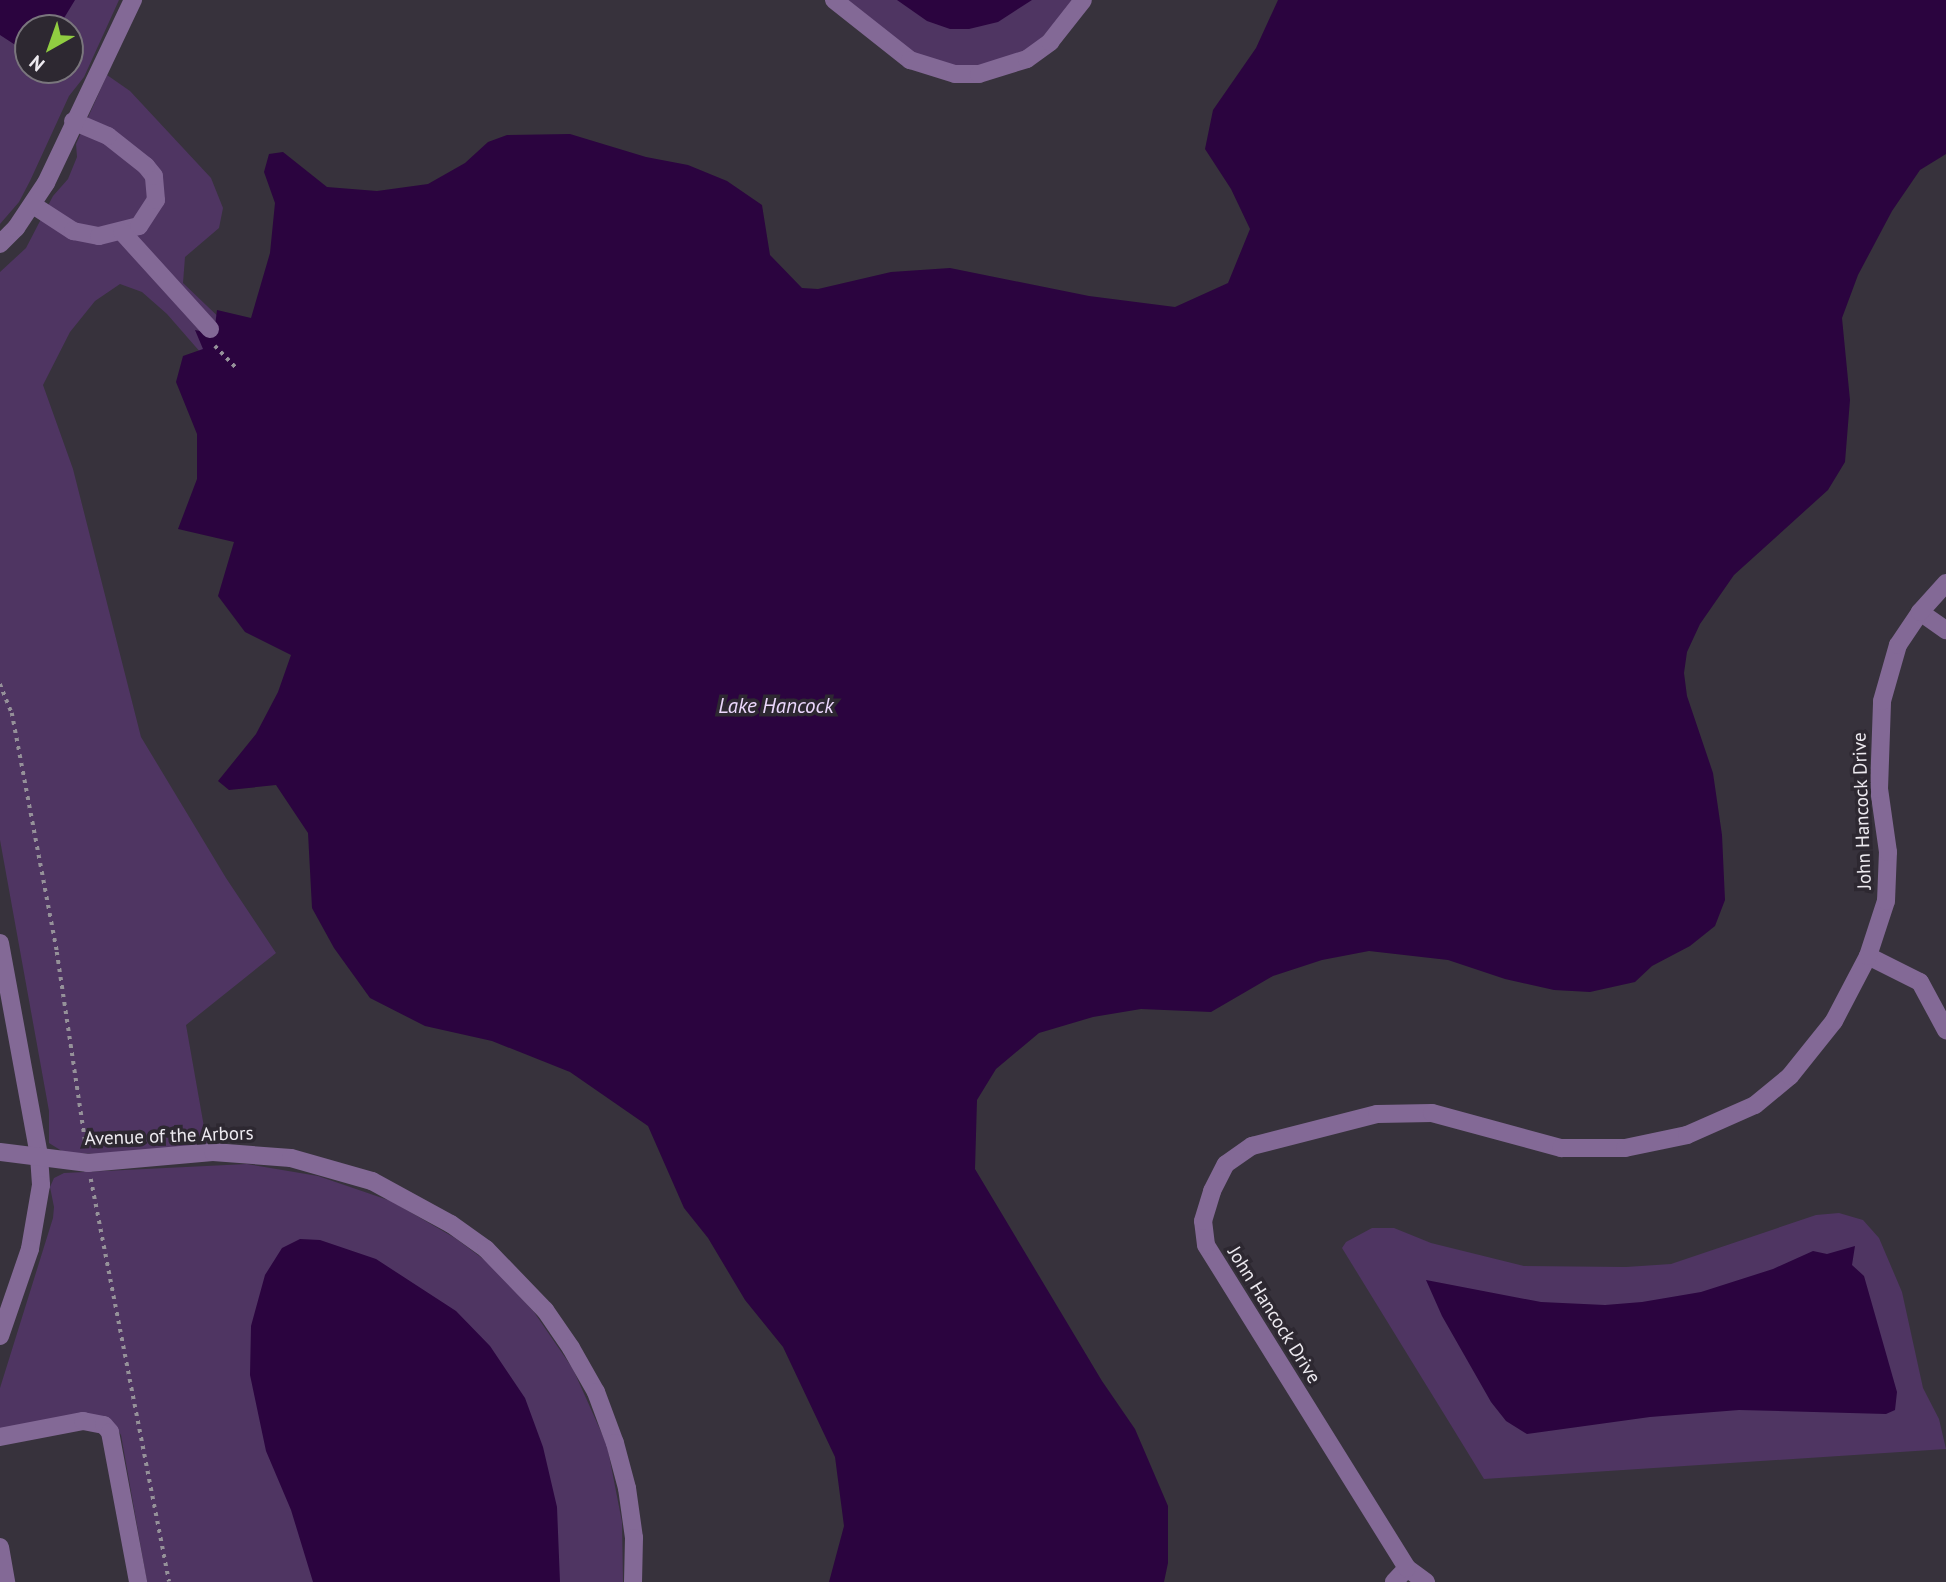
<!DOCTYPE html>
<style>
body{margin:0}
#map{position:relative;width:1946px;height:1582px;overflow:hidden;background:#37323c;font-family:"PT Sans",sans-serif}
div>[style]{position:absolute}
[style*='--x']{left:calc(var(--x)*1px);top:calc(var(--y)*1px);width:calc(var(--w)*1px);rotate:calc(var(--a)*1deg)}
.green>*{inset:0;background:#4f3562}
.water>*{inset:0;background:#2b043f}
.path>*{height:3.5px;margin-top:-1.75px;transform-origin:0;background:repeating-linear-gradient(90deg,#959199 0 3.5px,transparent 0 8.5px)}
.minor>*{height:18px;margin:-9px;padding:0 9px;transform-origin:9px;border-radius:9px;background:#836996}
span{translate:-50% -50%;white-space:nowrap;text-align:center;line-height:1.15;-webkit-text-stroke:7px #2d2831;paint-order:stroke}
.street-label{font-size:19px;color:#edeaf0}
.water-label{font-size:21px;color:#ebd7fc;font-style:italic}
.north{position:absolute;left:14px;top:14px;width:70px;height:70px;box-sizing:border-box;background:#2d2831;border:2px solid #7a767d;border-radius:50%;rotate:220deg;font-size:19px;font-weight:700;line-height:28px;text-align:center;color:#edeaf0}
.north::after{content:'';display:block;margin:auto;width:24px;height:32px;background:#90cd41;clip-path:polygon(50% 0,100% 100%,50% 72%,0 100%)}
</style>
<div id="map">
<div class="green">
<i style="clip-path:polygon(evenodd,0 0,119px 0,84px 77px,69px 96px,30px 181px,19px 202px,0 224px,0 0,28px 28px,70px 28px,70px 70px,28px 70px,28px 28px)"></i>
<i style="clip-path:polygon(845px 0,1075px 0,1039px 41px,1020px 55px,972px 67px,942px 65px,913px 54px)"></i>
<i style="clip-path:polygon(107px 75px,130px 91px,211px 178px,223px 208px,219px 228px,185px 257px,183px 283px,229px 327px,208px 361px,167px 314px,142px 292px,120px 284px,95px 301px,70px 332px,43px 385px,73px 469px,141px 737px,226px 878px,276px 953px,186px 1025px,207px 1144px,101px 1154px,65px 1153px,49px 1143px,49px 1111px,0 840px,0 272px,26px 248px,53px 196px,68px 179px,77px 157px,76px 144px)"></i>
<i style="clip-path:polygon(247px 1164px,318px 1176px,391px 1201px,455px 1238px,490px 1264px,534px 1312px,573px 1369px,607px 1445px,622px 1522px,623px 1582px,147px 1582px,121px 1435px,114px 1424px,106px 1416px,0 1431px,0 1388px,53px 1218px,54px 1207px,50px 1187px,54px 1178px,64px 1173px)"></i>
<i style="clip-path:polygon(1839px 1213px,1863px 1220px,1879px 1238px,1902px 1292px,1923px 1388px,1939px 1419px,1946px 1449px,1484px 1479px,1342px 1248px,1346px 1242px,1372px 1228px,1394px 1228px,1431px 1243px,1524px 1266px,1626px 1267px,1671px 1264px,1816px 1215px)"></i>
</div>
<div class="water">
<i style="clip-path:polygon(0 0,75px 0,58px 28px,28px 28px,28px 47px,23px 50px,0 35px)"></i>
<i style="clip-path:polygon(897px 0,1032px 0,998px 22px,969px 29px,950px 29px,927px 21px)"></i>
<i style="clip-path:polygon(1278px 0,1946px 0,1946px 154px,1920px 170px,1892px 211px,1858px 275px,1842px 318px,1850px 400px,1845px 462px,1828px 490px,1734px 575px,1700px 624px,1687px 652px,1684px 673px,1687px 696px,1713px 773px,1722px 835px,1725px 900px,1715px 926px,1690px 946px,1652px 966px,1635px 982px,1590px 992px,1554px 990px,1505px 979px,1448px 960px,1369px 951px,1322px 960px,1273px 976px,1211px 1012px,1141px 1009px,1093px 1017px,1039px 1033px,996px 1069px,977px 1100px,975px 1169px,1102px 1381px,1135px 1429px,1168px 1506px,1168px 1563px,1164px 1582px,829px 1582px,844px 1526px,835px 1457px,783px 1347px,745px 1300px,708px 1238px,684px 1208px,648px 1126px,570px 1072px,492px 1041px,425px 1026px,370px 998px,334px 948px,312px 908px,308px 833px,276px 785px,229px 790px,218px 781px,256px 734px,278px 692px,291px 655px,245px 632px,218px 596px,234px 542px,178px 529px,197px 479px,197px 434px,176px 382px,183px 356px,203px 349px,195px 330px,209px 333px,215px 326px,217px 310px,251px 318px,270px 253px,275px 203px,264px 172px,269px 154px,283px 152px,327px 187px,377px 191px,428px 184px,465px 163px,488px 142px,507px 135px,570px 134px,646px 157px,688px 165px,727px 181px,762px 205px,770px 255px,802px 288px,818px 289px,891px 272px,950px 268px,1089px 296px,1175px 307px,1228px 283px,1250px 229px,1231px 189px,1205px 149px,1213px 110px,1256px 48px)"></i>
<i style="clip-path:polygon(300px 1239px,320px 1240px,376px 1259px,456px 1311px,490px 1346px,525px 1398px,543px 1447px,557px 1507px,560px 1582px,313px 1582px,291px 1510px,266px 1451px,250px 1375px,251px 1326px,265px 1275px,282px 1248px)"></i>
<i style="clip-path:polygon(1855px 1246px,1852px 1265px,1864px 1276px,1897px 1392px,1895px 1410px,1886px 1414px,1739px 1410px,1650px 1417px,1527px 1434px,1506px 1421px,1491px 1402px,1442px 1316px,1426px 1280px,1541px 1302px,1605px 1305px,1642px 1302px,1701px 1292px,1773px 1269px,1813px 1251px,1827px 1254px)"></i>
</div>
<div class="path">
<i style="--x:215;--y:346;--w:33;--a:46"></i>
<i style="--x:0;--y:684;--w:31;--a:68"></i>
<i style="--x:12;--y:713;--w:243;--a:79.3"></i>
<i style="--x:57;--y:952;--w:197;--a:81.5"></i>
<i style="--x:91;--y:1179;--w:410;--a:79"></i>
</div>
<div class="minor">
<i style="--x:834;--y:0;--w:97;--a:38.3"></i>
<i style="--x:910;--y:60;--w:47;--a:17.3"></i>
<i style="--x:955;--y:74;--w:24;--a:0"></i>
<i style="--x:979;--y:74;--w:50;--a:-17.4"></i>
<i style="--x:1027;--y:59;--w:29;--a:-36"></i>
<i style="--x:1050;--y:42;--w:53;--a:-51.8"></i>
<i style="--x:33;--y:205;--w:48;--a:33"></i>
<i style="--x:73;--y:231;--w:26;--a:11"></i>
<i style="--x:99;--y:236;--w:41;--a:-14"></i>
<i style="--x:139;--y:226;--w:31;--a:-57"></i>
<i style="--x:156;--y:200;--w:24;--a:-95"></i>
<i style="--x:154;--y:176;--w:13;--a:-129"></i>
<i style="--x:146;--y:166;--w:48;--a:-141.7"></i>
<i style="--x:108;--y:136;--w:38;--a:-157"></i>
<i style="--x:122;--y:232;--w:131;--a:47.8"></i>
<i style="--x:0;--y:244;--w:23;--a:-45"></i>
<i style="--x:16;--y:228;--w:54;--a:-56.3"></i>
<i style="--x:46;--y:183;--w:203;--a:-64.6"></i>
<i style="--x:1920;--y:612;--w:32;--a:35"></i>
<i style="--x:0;--y:943;--w:217;--a:79.6"></i>
<i style="--x:39;--y:1156;--w:29;--a:86"></i>
<i style="--x:41;--y:1185;--w:65;--a:99.8"></i>
<i style="--x:30;--y:1249;--w:92;--a:109"></i>
<i style="--x:1868;--y:956;--w:58;--a:26.6"></i>
<i style="--x:1920;--y:982;--w:55;--a:61.6"></i>
<i style="--x:0;--y:1152;--w:89;--a:7.1"></i>
<i style="--x:88;--y:1163;--w:125;--a:-5"></i>
<i style="--x:213;--y:1152;--w:78;--a:4.4"></i>
<i style="--x:291;--y:1158;--w:84;--a:15.9"></i>
<i style="--x:372;--y:1181;--w:90;--a:28.6"></i>
<i style="--x:451;--y:1224;--w:43;--a:35.5"></i>
<i style="--x:486;--y:1249;--w:85;--a:46"></i>
<i style="--x:545;--y:1310;--w:46;--a:55.6"></i>
<i style="--x:571;--y:1348;--w:51;--a:60.4"></i>
<i style="--x:596;--y:1392;--w:54;--a:69.6"></i>
<i style="--x:615;--y:1443;--w:47;--a:75.1"></i>
<i style="--x:627;--y:1488;--w:50;--a:82"></i>
<i style="--x:634;--y:1538;--w:44;--a:91.3"></i>
<i style="--x:0;--y:1437;--w:85;--a:-10.9"></i>
<i style="--x:83;--y:1421;--w:21;--a:11"></i>
<i style="--x:104;--y:1425;--w:9;--a:49"></i>
<i style="--x:110;--y:1432;--w:153;--a:79.4"></i>
<i style="--x:0;--y:1547;--w:36;--a:80"></i>
<i style="--x:1394;--y:1582;--w:19;--a:-47"></i>
<i style="--x:1426;--y:1582;--w:24;--a:-144"></i>
<i style="--x:1407;--y:1568;--w:380;--a:-121.9"></i>
<i style="--x:1206;--y:1245;--w:24;--a:-97"></i>
<i style="--x:1203;--y:1221;--w:31;--a:-73"></i>
<i style="--x:1212;--y:1191;--w:30;--a:-63"></i>
<i style="--x:1226;--y:1164;--w:32;--a:-35"></i>
<i style="--x:1252;--y:1146;--w:129;--a:-14.4"></i>
<i style="--x:1377;--y:1114;--w:55;--a:-1"></i>
<i style="--x:1432;--y:1113;--w:134;--a:15.2"></i>
<i style="--x:1561;--y:1148;--w:64;--a:0"></i>
<i style="--x:1625;--y:1148;--w:63;--a:-11.8"></i>
<i style="--x:1687;--y:1135;--w:74;--a:-23.8"></i>
<i style="--x:1755;--y:1105;--w:45;--a:-39.6"></i>
<i style="--x:1790;--y:1076;--w:70;--a:-51.3"></i>
<i style="--x:1834;--y:1021;--w:73;--a:-62.4"></i>
<i style="--x:1868;--y:956;--w:58;--a:-71.9"></i>
<i style="--x:1886;--y:901;--w:49;--a:-87.7"></i>
<i style="--x:1888;--y:852;--w:64;--a:-98.1"></i>
<i style="--x:1879;--y:789;--w:88;--a:-88"></i>
<i style="--x:1882;--y:701;--w:58;--a:-74.1"></i>
<i style="--x:1898;--y:645;--w:40;--a:-56"></i>
<i style="--x:1920;--y:612;--w:39;--a:-48"></i>
</div>
<div class="street-label">
<span style="left:1862px;top:811px;rotate:-92deg">John Hancock Drive</span>
<span style="left:169px;top:1136px;rotate:-2deg">Avenue of the Arbors</span>
<span style="left:1274px;top:1315px;rotate:58deg">John Hancock Drive</span>
</div>
<div class="water-label">
<span style="left:776px;top:706px">Lake Hancock</span>
</div>
<div class="north">N</div>
</div>
